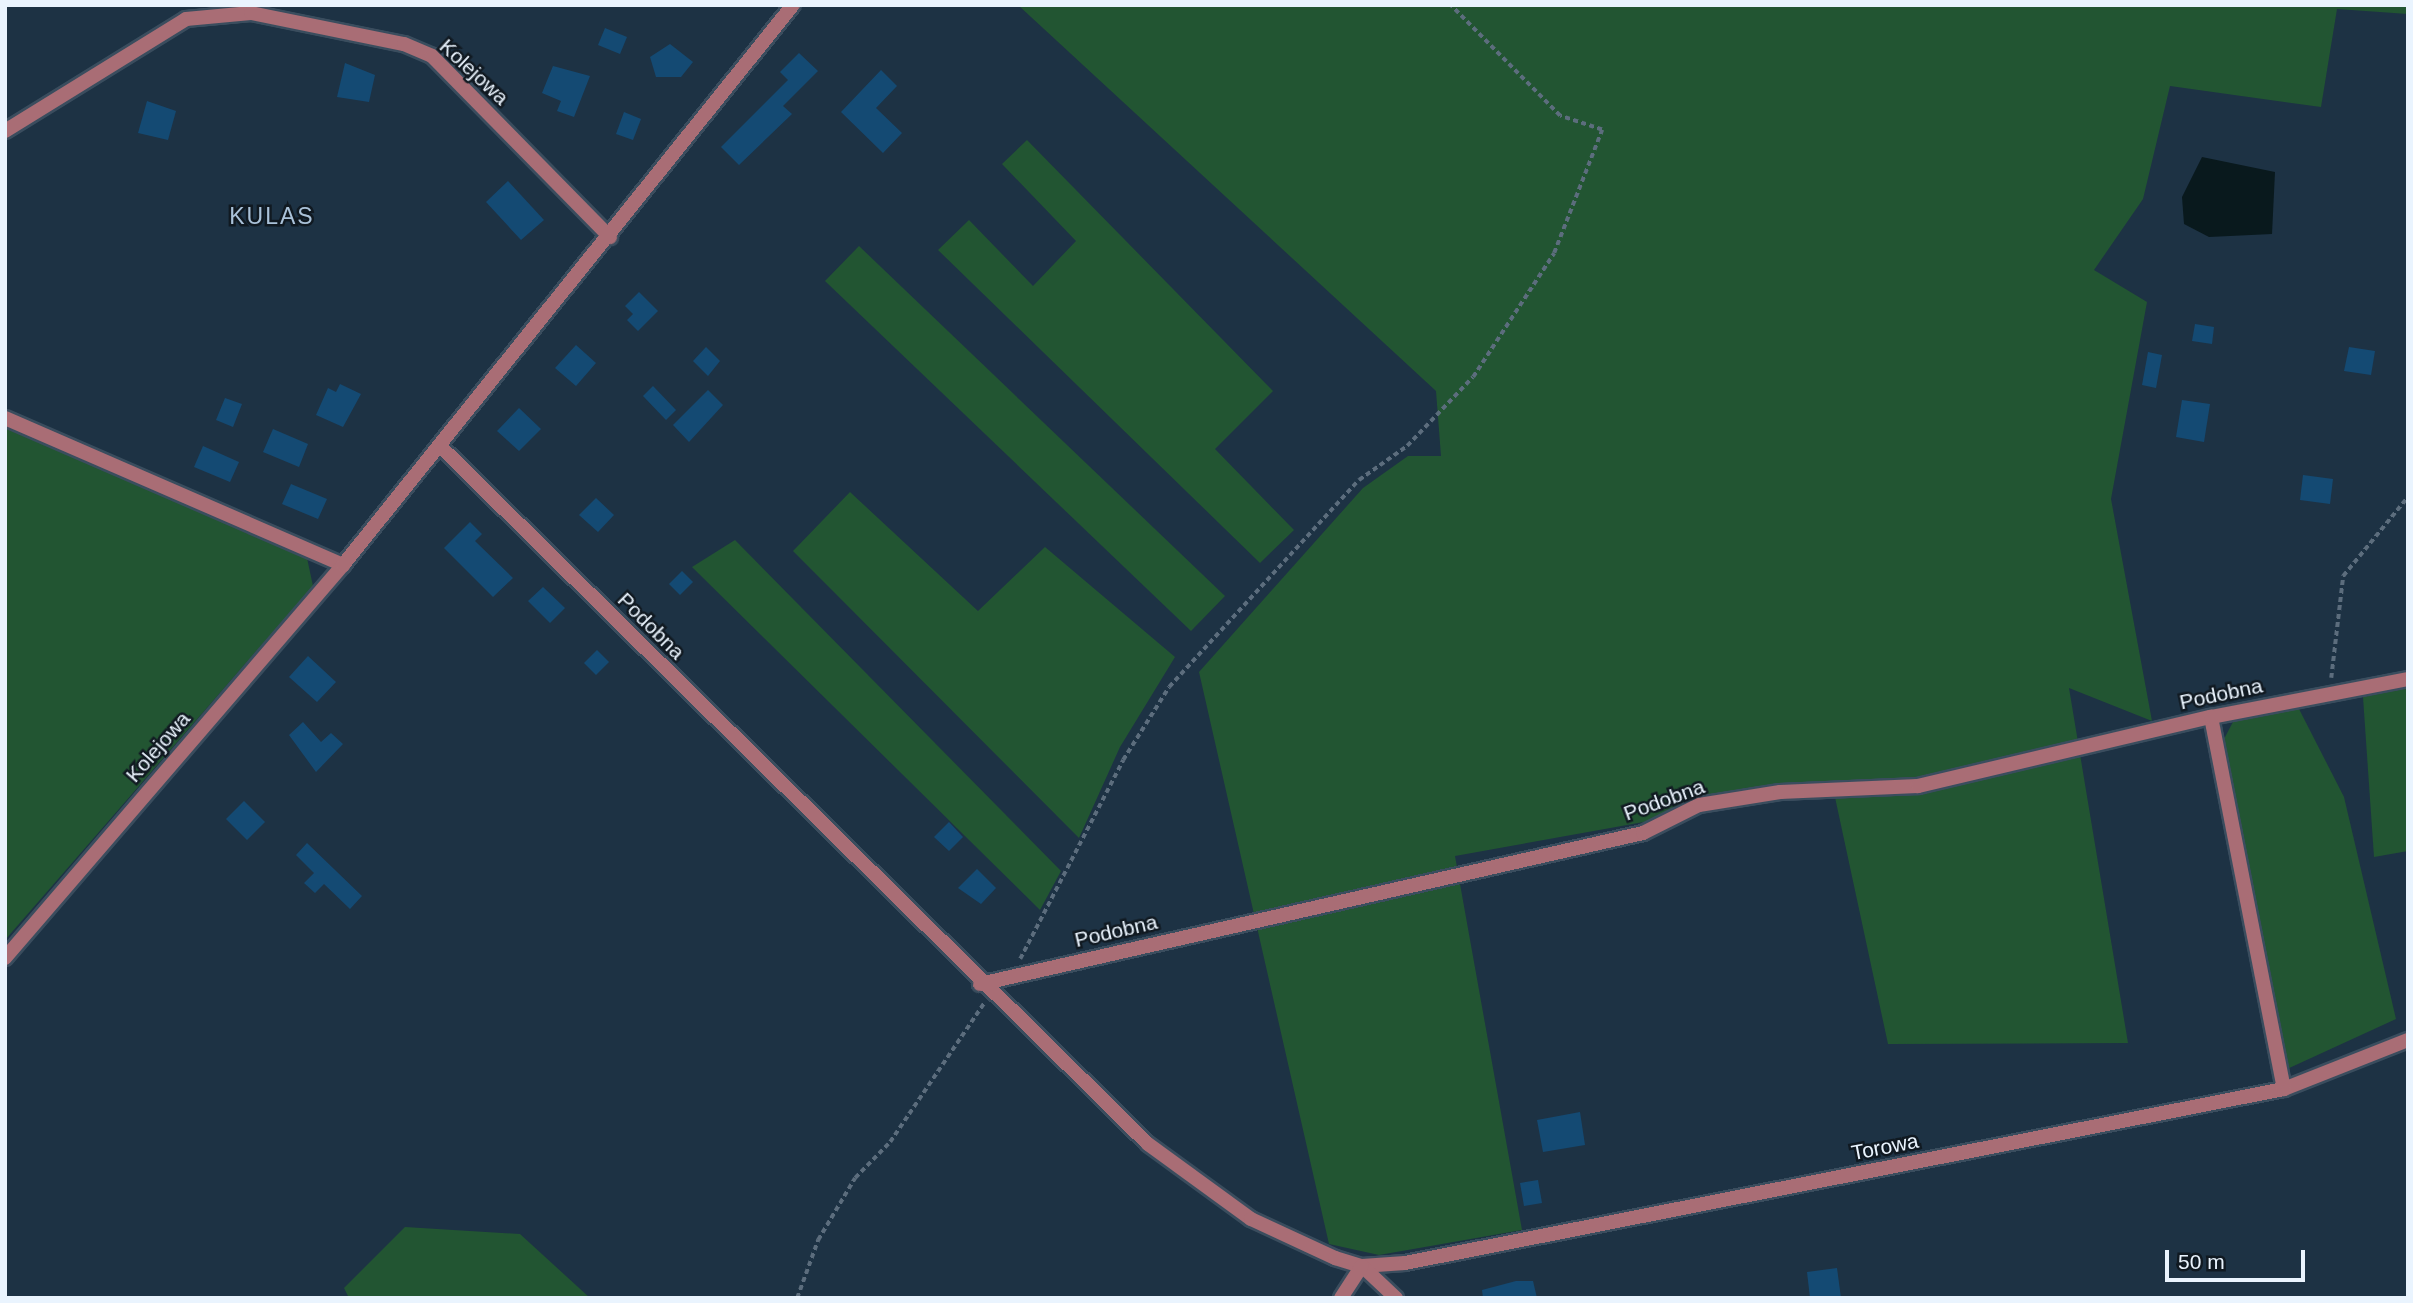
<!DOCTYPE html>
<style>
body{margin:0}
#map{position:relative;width:2413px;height:1303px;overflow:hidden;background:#1d3244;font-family:Arial,sans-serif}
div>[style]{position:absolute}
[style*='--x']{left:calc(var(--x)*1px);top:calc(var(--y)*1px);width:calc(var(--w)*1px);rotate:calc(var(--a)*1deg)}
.green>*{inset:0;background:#225532}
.water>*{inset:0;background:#09191d}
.building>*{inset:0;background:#144a73}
.path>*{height:3.5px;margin-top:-1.75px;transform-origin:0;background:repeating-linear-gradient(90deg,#5c6d7d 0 5px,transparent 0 8.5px)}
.roads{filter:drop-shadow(2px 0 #3a4d5e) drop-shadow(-2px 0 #3a4d5e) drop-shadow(0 2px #3a4d5e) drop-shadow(0 -2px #3a4d5e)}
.minor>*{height:14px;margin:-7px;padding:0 7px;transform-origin:7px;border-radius:7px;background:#a96d75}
span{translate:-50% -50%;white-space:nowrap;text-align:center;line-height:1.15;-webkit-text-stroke:5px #101921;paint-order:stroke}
.street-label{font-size:21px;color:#eaf4fe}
.neighbourhood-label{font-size:23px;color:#aac2d9;letter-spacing:2px}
.frame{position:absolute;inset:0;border:7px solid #eaf4fe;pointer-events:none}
.scale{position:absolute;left:2165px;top:1250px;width:140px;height:32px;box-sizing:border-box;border:4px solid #eaf4fe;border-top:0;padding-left:9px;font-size:21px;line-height:24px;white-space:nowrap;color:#eaf4fe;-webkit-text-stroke:5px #101921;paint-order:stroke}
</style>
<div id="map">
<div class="green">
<i style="clip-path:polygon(1018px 5px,2408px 5px,2408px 14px,2337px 9px,2321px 107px,2170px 86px,2143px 199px,2094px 270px,2147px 302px,2111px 499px,2152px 721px,2069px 688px,2128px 1043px,1888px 1044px,1833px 788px,1455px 856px,1522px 1230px,1379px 1255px,1329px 1244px,1199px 672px,1363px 488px,1408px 456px,1441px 456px,1436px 391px)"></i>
<i style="clip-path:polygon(1027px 140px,1273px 391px,1215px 449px,1294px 530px,1260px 563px,938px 250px,969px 220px,1033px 286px,1076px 241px,1002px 164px)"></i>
<i style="clip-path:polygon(859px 246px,1225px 596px,1191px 631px,825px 281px)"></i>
<i style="clip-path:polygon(5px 426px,307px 558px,313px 586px,5px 940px)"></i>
<i style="clip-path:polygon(850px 492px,978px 611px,1045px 547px,1175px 657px,1120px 747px,1079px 838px,793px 551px)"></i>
<i style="clip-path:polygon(735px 540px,1061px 871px,1040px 910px,692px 567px)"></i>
<i style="clip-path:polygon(2408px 688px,2408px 851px,2374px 857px,2363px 697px)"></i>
<i style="clip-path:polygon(2299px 709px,2344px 797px,2396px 1019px,2285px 1070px,2224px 739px,2234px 720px)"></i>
<i style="clip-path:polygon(405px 1227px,520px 1234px,590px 1298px,349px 1298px,344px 1288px)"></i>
</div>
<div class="water">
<i style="clip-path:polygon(2202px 157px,2275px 172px,2272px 234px,2209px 237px,2184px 224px,2182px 197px)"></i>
</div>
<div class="building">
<i style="clip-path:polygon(605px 28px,627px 37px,620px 54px,598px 45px)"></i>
<i style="clip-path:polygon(670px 44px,693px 62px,681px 77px,656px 77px,650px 57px)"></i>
<i style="clip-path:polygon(799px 53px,818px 71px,783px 106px,792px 114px,739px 165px,721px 147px,788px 80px,780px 72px)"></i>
<i style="clip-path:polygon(345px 63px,375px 75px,369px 102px,337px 97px)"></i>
<i style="clip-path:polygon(553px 66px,590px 76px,574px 117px,557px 111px,561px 101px,542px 93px)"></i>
<i style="clip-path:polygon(881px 70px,897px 86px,876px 108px,902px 133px,883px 153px,841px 112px)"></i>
<i style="clip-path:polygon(147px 101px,176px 111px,168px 140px,138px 133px)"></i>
<i style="clip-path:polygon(624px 112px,641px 119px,633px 140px,616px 134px)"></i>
<i style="clip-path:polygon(508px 181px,544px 220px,521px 240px,486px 202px)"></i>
<i style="clip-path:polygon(639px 292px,658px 311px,638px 331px,627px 320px,633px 314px,625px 306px)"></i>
<i style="clip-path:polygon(2195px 324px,2214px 327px,2212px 344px,2192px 341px)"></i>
<i style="clip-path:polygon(576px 345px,596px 363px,576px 386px,555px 368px)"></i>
<i style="clip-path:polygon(706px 347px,720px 361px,708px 376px,693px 361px)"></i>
<i style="clip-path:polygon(2349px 347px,2375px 351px,2371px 375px,2344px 371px)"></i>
<i style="clip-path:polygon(2148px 352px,2162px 355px,2156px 388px,2142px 385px)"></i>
<i style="clip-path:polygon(340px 384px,361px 394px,343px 427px,316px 415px,328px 388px,336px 392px)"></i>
<i style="clip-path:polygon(653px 386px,676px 410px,666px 420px,643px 396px)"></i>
<i style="clip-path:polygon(708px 390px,723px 405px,689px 442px,673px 425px)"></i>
<i style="clip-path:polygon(225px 398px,242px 404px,233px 427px,216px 420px)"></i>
<i style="clip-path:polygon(2182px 400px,2210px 404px,2204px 442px,2176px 437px)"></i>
<i style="clip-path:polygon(519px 408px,541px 429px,519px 451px,497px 431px)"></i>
<i style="clip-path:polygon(273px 429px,308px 444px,299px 467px,263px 452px)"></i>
<i style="clip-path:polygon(203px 446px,239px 462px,230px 482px,194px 467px)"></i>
<i style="clip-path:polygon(2303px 475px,2333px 479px,2330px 504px,2300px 500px)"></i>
<i style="clip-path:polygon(291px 484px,327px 499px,318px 519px,282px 504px)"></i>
<i style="clip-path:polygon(596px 498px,614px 515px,598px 532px,579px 515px)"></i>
<i style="clip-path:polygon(470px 522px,482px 534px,475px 541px,513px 578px,493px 597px,444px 548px)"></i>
<i style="clip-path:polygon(682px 571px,693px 582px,680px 595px,669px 584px)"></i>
<i style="clip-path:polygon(543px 587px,565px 608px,550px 623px,528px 601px)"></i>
<i style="clip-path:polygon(597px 650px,609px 662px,596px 675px,584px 663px)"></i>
<i style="clip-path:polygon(308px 656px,336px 682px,317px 702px,289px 677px)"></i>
<i style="clip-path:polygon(303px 722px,321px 742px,331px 733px,343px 744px,316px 772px,289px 735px)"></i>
<i style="clip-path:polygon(244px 801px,265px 822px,247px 840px,226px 819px)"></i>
<i style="clip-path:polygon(949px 822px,963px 837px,949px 851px,934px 837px)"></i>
<i style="clip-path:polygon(307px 843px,362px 896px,350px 909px,324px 884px,315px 893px,304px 883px,314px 873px,296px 855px)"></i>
<i style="clip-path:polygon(977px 869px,996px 888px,981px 904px,958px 888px)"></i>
<i style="clip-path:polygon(1580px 1112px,1585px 1145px,1543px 1152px,1537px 1120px)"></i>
<i style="clip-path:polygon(1538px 1180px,1542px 1203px,1524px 1206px,1520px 1183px)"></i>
<i style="clip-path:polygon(1837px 1268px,1841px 1298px,1810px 1298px,1807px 1272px)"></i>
<i style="clip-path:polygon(1516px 1281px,1533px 1281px,1537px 1298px,1483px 1298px,1482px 1290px)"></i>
</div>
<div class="path">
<i style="--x:2331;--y:678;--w:103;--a:-83.3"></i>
<i style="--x:2343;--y:576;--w:102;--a:-50.6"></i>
<i style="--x:1020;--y:959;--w:224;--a:-62.6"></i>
<i style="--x:1123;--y:760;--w:86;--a:-57.8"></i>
<i style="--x:1169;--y:687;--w:281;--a:-47.5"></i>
<i style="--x:1359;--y:480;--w:59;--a:-35.3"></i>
<i style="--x:1407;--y:446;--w:95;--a:-46.3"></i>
<i style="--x:1473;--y:377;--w:148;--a:-56.8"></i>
<i style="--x:1554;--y:253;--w:132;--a:-68.7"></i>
<i style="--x:1602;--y:130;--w:44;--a:-161.6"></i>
<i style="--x:1560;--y:116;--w:156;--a:-134.7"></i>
<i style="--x:797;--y:1298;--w:62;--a:-70.1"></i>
<i style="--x:818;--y:1240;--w:72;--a:-59.2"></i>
<i style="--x:855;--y:1178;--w:50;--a:-45.8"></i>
<i style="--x:890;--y:1142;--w:168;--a:-55.9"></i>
</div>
<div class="roads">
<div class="minor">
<i style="--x:5;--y:131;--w:213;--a:-31.7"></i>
<i style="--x:186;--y:19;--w:65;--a:-5.3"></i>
<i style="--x:251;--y:13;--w:156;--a:11.5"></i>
<i style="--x:404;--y:44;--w:30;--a:23"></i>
<i style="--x:432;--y:56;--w:254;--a:45.5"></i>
<i style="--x:5;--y:418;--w:369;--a:23.5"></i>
<i style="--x:441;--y:447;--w:993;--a:44.59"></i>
<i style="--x:1148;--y:1144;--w:127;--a:36.1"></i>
<i style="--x:1251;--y:1219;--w:93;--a:24.9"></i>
<i style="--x:1335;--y:1258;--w:28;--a:17"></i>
<i style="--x:1362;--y:1266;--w:43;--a:-4"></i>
<i style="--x:1405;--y:1263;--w:896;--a:-11.2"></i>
<i style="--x:2284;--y:1089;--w:133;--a:-21.6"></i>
<i style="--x:2211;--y:717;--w:379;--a:78.9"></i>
<i style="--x:5;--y:958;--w:518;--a:-49.3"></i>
<i style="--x:343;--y:565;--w:718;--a:-51.22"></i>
<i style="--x:980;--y:984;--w:680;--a:-12.83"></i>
<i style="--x:1643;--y:833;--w:63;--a:-26.6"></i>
<i style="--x:1699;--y:805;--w:82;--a:-9.1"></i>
<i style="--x:1780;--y:792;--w:138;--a:-2.5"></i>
<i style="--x:1918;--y:786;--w:301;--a:-13.3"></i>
<i style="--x:2211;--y:717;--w:201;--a:-10.9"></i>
<i style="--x:1362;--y:1266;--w:47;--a:43.3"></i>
<i style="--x:1341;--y:1298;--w:38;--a:-57"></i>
</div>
</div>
<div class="street-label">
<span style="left:474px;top:72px;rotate:43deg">Kolejowa</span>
<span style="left:651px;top:626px;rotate:45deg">Podobna</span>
<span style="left:2221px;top:694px;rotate:-12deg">Podobna</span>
<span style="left:158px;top:747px;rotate:-49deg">Kolejowa</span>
<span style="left:1664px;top:800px;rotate:-20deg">Podobna</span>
<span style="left:1116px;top:931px;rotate:-13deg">Podobna</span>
<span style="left:1885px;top:1147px;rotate:-11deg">Torowa</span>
</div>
<div class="neighbourhood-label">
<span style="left:272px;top:216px">KULAS</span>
</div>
<div class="frame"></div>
<div class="scale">50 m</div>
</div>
